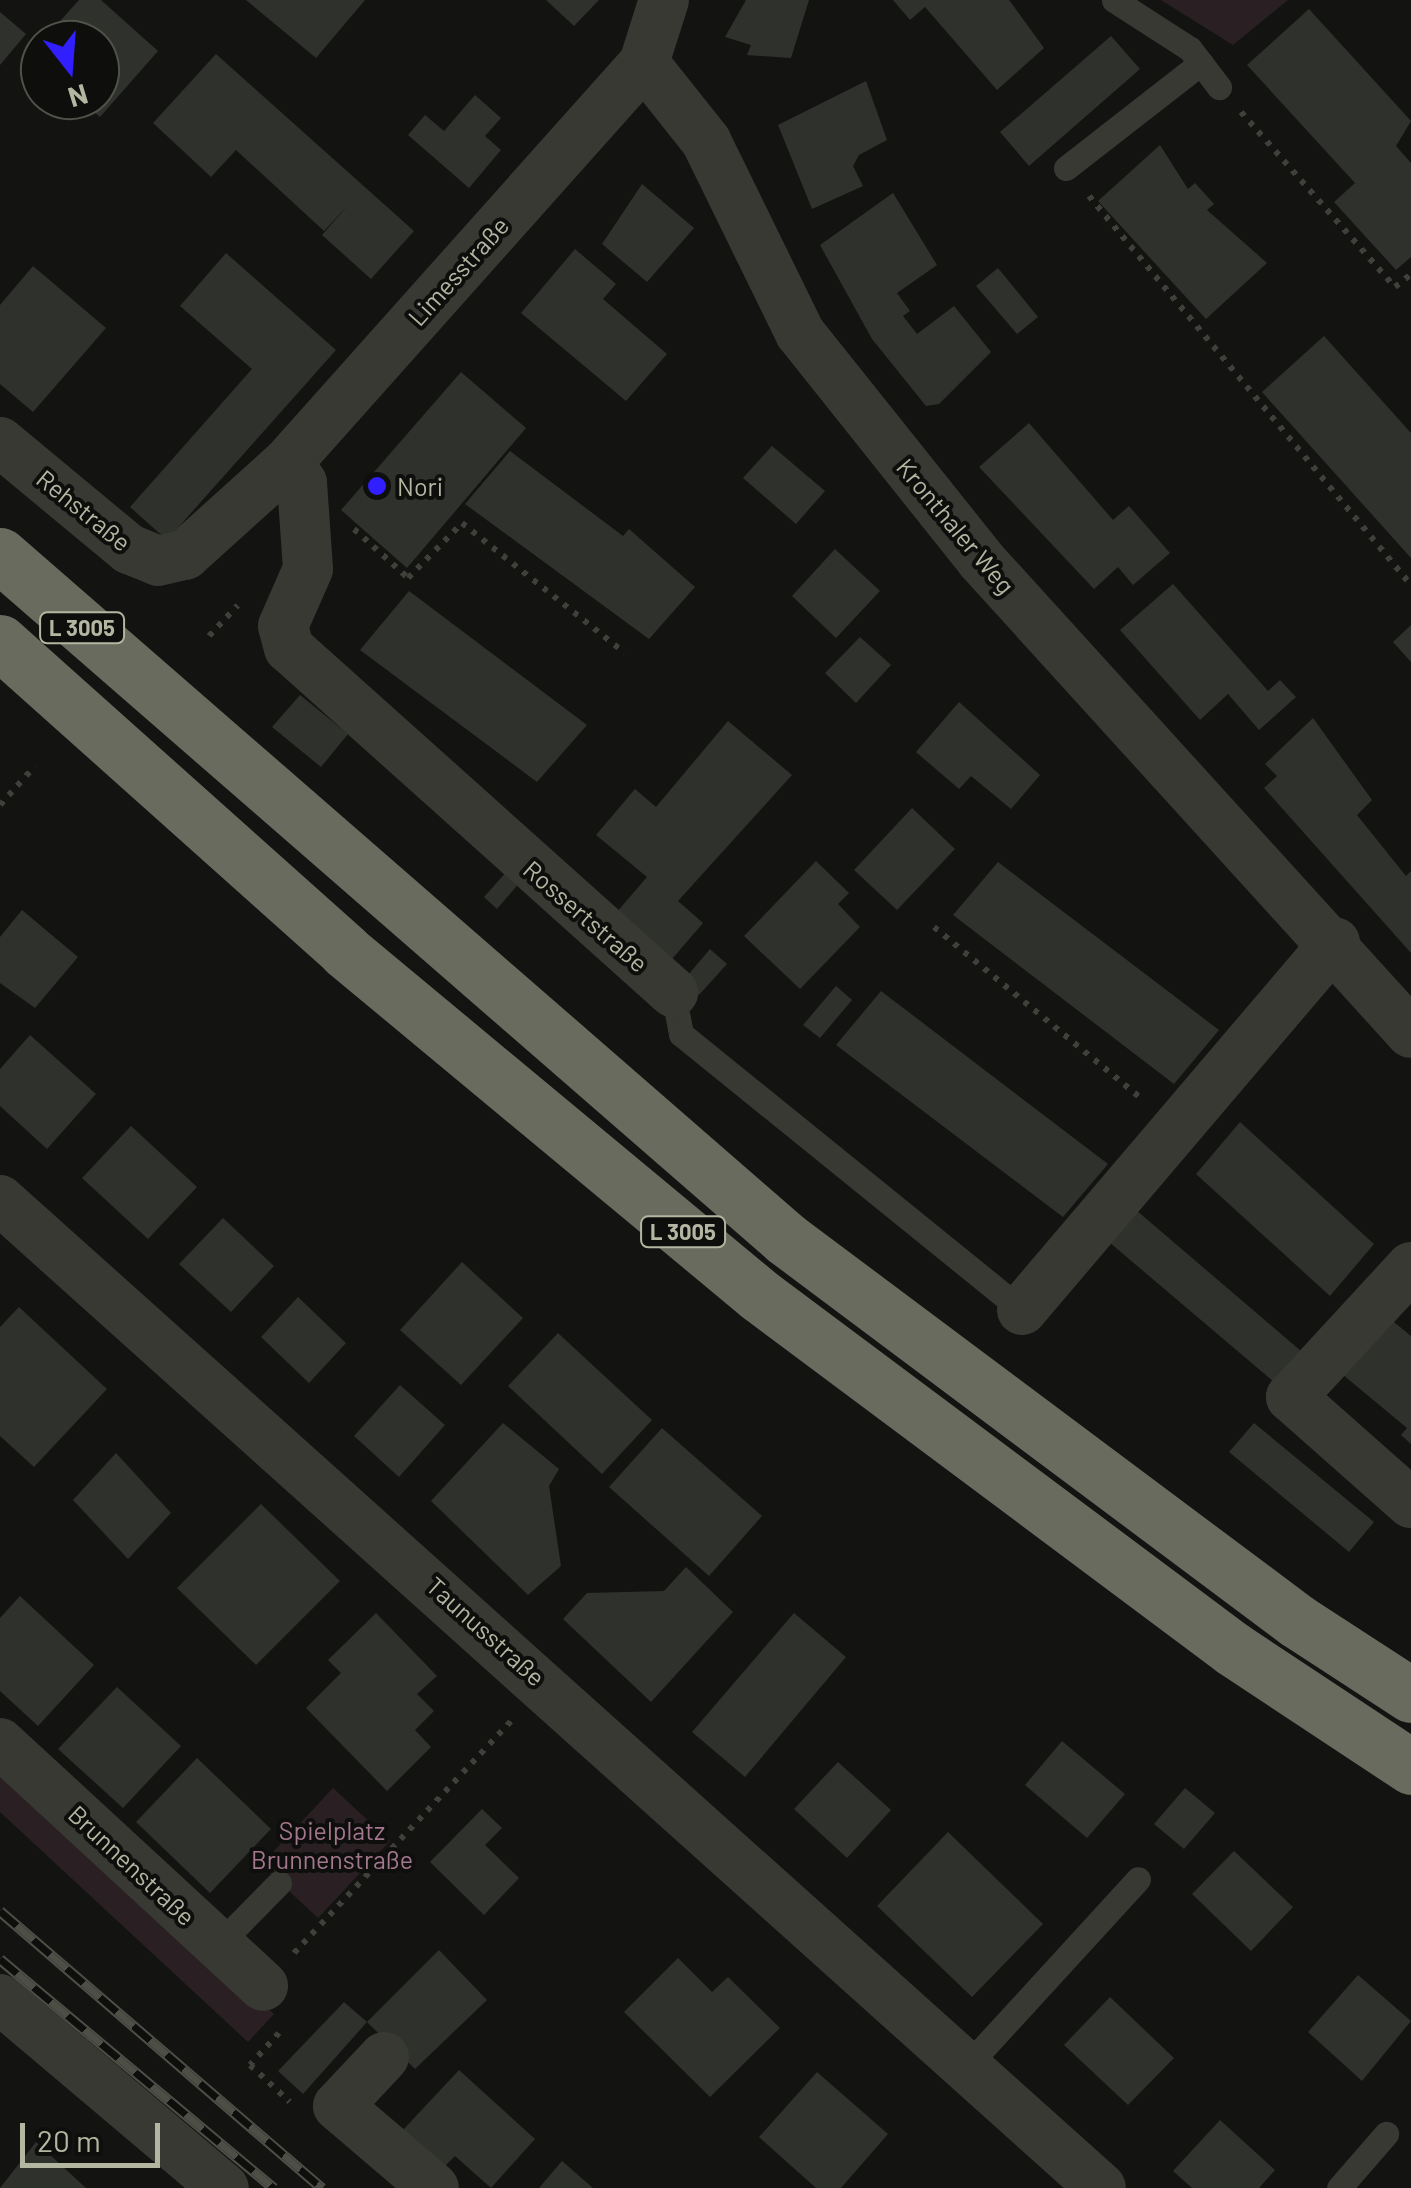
<!DOCTYPE html>
<meta charset="utf-8">
<style>
body{margin:0}
#map{position:relative;width:1411px;height:2188px;overflow:hidden;background:#131412;font-family:Barlow,sans-serif}
div>[style]{position:absolute}
[style*='--x']{left:calc(var(--x)*1px);top:calc(var(--y)*1px);width:calc(var(--w)*1px);rotate:calc(var(--a)*1deg)}
.green>*{inset:0;background:#2a2024}
.building>*{inset:0;background:#2f312c}
.path>*{height:6px;margin-top:-3px;transform-origin:0;background:repeating-linear-gradient(90deg,#3f4039 0 5px,transparent 0 13px)}
.lane>*{height:25px;margin:-12.5px;padding:0 12.5px;transform-origin:12.5px;border-radius:12.5px;background:#383933}
.street>*{height:50px;margin:-25px;padding:0 25px;transform-origin:25px;border-radius:25px;background:#383933}
.highway>*{height:55px;margin:-27.5px;padding:0 27.5px;transform-origin:27.5px;border-radius:27.5px;background:#696b5e}
.rail>*{height:11px;margin-top:-5.5px;transform-origin:0;background:repeating-linear-gradient(90deg,#0e0f0d 0 22px,#4d4e46 0 44px);box-sizing:border-box;border-block:2px solid #4d4e46}
.dots>*{width:28px;height:28px;translate:-50% -50%;box-sizing:border-box;border:5px solid #0e0f0d;border-radius:50%}
span{translate:-50% -50%;white-space:nowrap;text-align:center;line-height:1.15;-webkit-text-stroke:8px #0e0f0d;paint-order:stroke}
.shield-label span{padding:2px 8px;background:#0e0f0d;border:2px solid;border-radius:8px;-webkit-text-stroke-width:0}
.shield-label{font-size:22px;color:#b4b6a2;font-weight:700}
.street-label{font-size:25px;color:#b4b6a2}
.poi-label{font-size:25px;color:#b4b6a2}
.left{translate:0 -50%;text-align:left}
.park-label{font-size:25px;color:#a3778e}
.north{position:absolute;left:20px;top:20px;width:100px;height:100px;box-sizing:border-box;background:#0e0f0d;border:2px solid #505249;border-radius:50%;rotate:163deg;font-size:28px;font-weight:700;line-height:40px;text-align:center;color:#b4b6a2}
.north::after{content:'';display:block;margin:auto;width:35px;height:45px;background:#311fff;clip-path:polygon(50% 0,100% 100%,50% 72%,0 100%)}
.scale{position:absolute;left:20px;top:2123px;width:140px;height:45px;box-sizing:border-box;border:5px solid #b4b6a2;border-top:0;padding-left:12px;font-size:30px;line-height:35px;white-space:nowrap;color:#b4b6a2;-webkit-text-stroke:8px #0e0f0d;paint-order:stroke}
</style>
<div id="map">
<div class="green">
<i style="clip-path:polygon(1161px 0,1288px 0,1233px 45px)"></i>
<i style="clip-path:polygon(0 1763px,274px 2014px,248px 2042px,0 1812px)"></i>
<i style="clip-path:polygon(333px 1788px,390px 1841px,318px 1918px,261px 1865px)"></i>
</div>
<div class="building">
<i style="clip-path:polygon(79px 0,101px 0,158px 51px,100px 117px,80px 100px,100px 100px,100px 40px,43px 40px)"></i>
<i style="clip-path:polygon(246px 0,365px 0,316px 58px)"></i>
<i style="clip-path:polygon(546px 0,599px 0,574px 26px)"></i>
<i style="clip-path:polygon(746px 0,809px 0,791px 58px,747px 55px,751px 45px,725px 37px)"></i>
<i style="clip-path:polygon(893px 0,1009px 0,1044px 48px,997px 90px,925px 7px,910px 20px)"></i>
<i style="clip-path:polygon(1309px 9px,1411px 121px,1396px 146px,1411px 163px,1411px 257px,1396px 270px,1334px 202px,1355px 183px,1247px 65px)"></i>
<i style="clip-path:polygon(0 12px,26px 34px,0 65px)"></i>
<i style="clip-path:polygon(1111px 36px,1140px 69px,1029px 166px,1000px 132px)"></i>
<i style="clip-path:polygon(216px 54px,414px 231px,371px 279px,322px 235px,349px 204px,324px 231px,236px 150px,211px 177px,153px 123px)"></i>
<i style="clip-path:polygon(866px 81px,887px 140px,859px 155px,853px 166px,863px 186px,812px 209px,778px 125px)"></i>
<i style="clip-path:polygon(475px 95px,501px 118px,485px 136px,501px 150px,469px 188px,408px 135px,425px 115px,444px 131px)"></i>
<i style="clip-path:polygon(1160px 145px,1188px 189px,1195px 183px,1214px 204px,1207px 210px,1267px 263px,1206px 319px,1098px 201px)"></i>
<i style="clip-path:polygon(642px 184px,694px 228px,647px 282px,602px 244px)"></i>
<i style="clip-path:polygon(893px 193px,937px 265px,897px 293px,910px 311px,903px 316px,917px 334px,954px 306px,991px 352px,939px 404px,926px 406px,872px 339px,820px 245px)"></i>
<i style="clip-path:polygon(575px 249px,616px 284px,603px 299px,667px 354px,626px 401px,521px 313px)"></i>
<i style="clip-path:polygon(226px 253px,336px 350px,167px 540px,130px 507px,252px 369px,180px 306px)"></i>
<i style="clip-path:polygon(33px 266px,106px 328px,33px 412px,0 384px,0 305px)"></i>
<i style="clip-path:polygon(998px 268px,1038px 317px,1017px 334px,976px 286px)"></i>
<i style="clip-path:polygon(1324px 336px,1411px 433px,1411px 558px,1262px 392px)"></i>
<i style="clip-path:polygon(461px 372px,526px 428px,407px 568px,341px 510px)"></i>
<i style="clip-path:polygon(1029px 423px,1113px 520px,1129px 506px,1170px 553px,1133px 585px,1118px 567px,1094px 589px,979px 467px)"></i>
<i style="clip-path:polygon(772px 446px,825px 491px,796px 524px,743px 478px)"></i>
<i style="clip-path:polygon(510px 451px,623px 536px,629px 529px,695px 587px,649px 639px,465px 504px)"></i>
<i style="clip-path:polygon(835px 549px,880px 591px,836px 638px,792px 596px)"></i>
<i style="clip-path:polygon(1173px 584px,1268px 691px,1280px 680px,1296px 697px,1259px 730px,1228px 694px,1200px 720px,1120px 630px)"></i>
<i style="clip-path:polygon(409px 591px,587px 725px,537px 782px,360px 650px)"></i>
<i style="clip-path:polygon(1411px 625px,1411px 662px,1393px 642px)"></i>
<i style="clip-path:polygon(860px 637px,891px 665px,856px 703px,825px 673px)"></i>
<i style="clip-path:polygon(300px 695px,348px 734px,321px 767px,272px 727px)"></i>
<i style="clip-path:polygon(959px 702px,1040px 775px,1011px 809px,971px 776px,959px 789px,916px 752px)"></i>
<i style="clip-path:polygon(1313px 718px,1372px 800px,1357px 815px,1406px 876px,1411px 871px,1411px 953px,1264px 788px,1277px 776px,1265px 764px)"></i>
<i style="clip-path:polygon(728px 721px,792px 775px,678px 901px,703px 923px,672px 959px,616px 913px,647px 877px,596px 835px,635px 789px,656px 807px)"></i>
<i style="clip-path:polygon(912px 808px,955px 849px,897px 910px,854px 870px)"></i>
<i style="clip-path:polygon(816px 861px,849px 893px,838px 904px,860px 927px,800px 989px,744px 936px)"></i>
<i style="clip-path:polygon(998px 862px,1219px 1030px,1174px 1084px,953px 915px)"></i>
<i style="clip-path:polygon(508px 870px,521px 881px,497px 909px,484px 897px)"></i>
<i style="clip-path:polygon(22px 910px,78px 957px,35px 1008px,0 983px,0 937px)"></i>
<i style="clip-path:polygon(710px 949px,727px 964px,699px 995px,682px 982px)"></i>
<i style="clip-path:polygon(836px 986px,852px 1000px,820px 1038px,803px 1025px)"></i>
<i style="clip-path:polygon(881px 991px,1108px 1164px,1063px 1217px,836px 1045px)"></i>
<i style="clip-path:polygon(30px 1035px,96px 1094px,47px 1149px,0 1106px,0 1069px)"></i>
<i style="clip-path:polygon(1240px 1122px,1374px 1244px,1330px 1296px,1196px 1174px)"></i>
<i style="clip-path:polygon(131px 1126px,197px 1187px,148px 1239px,82px 1178px)"></i>
<i style="clip-path:polygon(1136px 1210px,1308px 1357px,1281px 1388px,1109px 1242px)"></i>
<i style="clip-path:polygon(223px 1218px,274px 1266px,231px 1312px,179px 1264px)"></i>
<i style="clip-path:polygon(462px 1262px,523px 1318px,461px 1385px,400px 1330px)"></i>
<i style="clip-path:polygon(298px 1297px,346px 1343px,309px 1383px,261px 1337px)"></i>
<i style="clip-path:polygon(19px 1307px,107px 1389px,34px 1467px,0 1436px,0 1327px)"></i>
<i style="clip-path:polygon(1389px 1318px,1411px 1336px,1411px 1444px,1401px 1435px,1407px 1428px,1342px 1374px)"></i>
<i style="clip-path:polygon(558px 1333px,652px 1420px,602px 1474px,508px 1386px)"></i>
<i style="clip-path:polygon(400px 1385px,445px 1425px,399px 1477px,354px 1436px)"></i>
<i style="clip-path:polygon(503px 1423px,559px 1469px,549px 1486px,561px 1566px,528px 1595px,431px 1501px)"></i>
<i style="clip-path:polygon(1254px 1423px,1374px 1522px,1349px 1552px,1229px 1452px)"></i>
<i style="clip-path:polygon(662px 1428px,762px 1516px,709px 1576px,609px 1487px)"></i>
<i style="clip-path:polygon(116px 1453px,171px 1513px,128px 1559px,73px 1500px)"></i>
<i style="clip-path:polygon(261px 1504px,340px 1581px,256px 1665px,177px 1588px)"></i>
<i style="clip-path:polygon(686px 1567px,733px 1612px,651px 1702px,563px 1619px,587px 1593px,664px 1591px)"></i>
<i style="clip-path:polygon(20px 1596px,94px 1665px,38px 1726px,0 1691px,0 1618px)"></i>
<i style="clip-path:polygon(376px 1613px,437px 1676px,417px 1694px,434px 1711px,415px 1730px,431px 1747px,387px 1791px,306px 1708px,341px 1673px,328px 1660px)"></i>
<i style="clip-path:polygon(794px 1613px,846px 1657px,745px 1777px,692px 1732px)"></i>
<i style="clip-path:polygon(117px 1687px,181px 1746px,123px 1808px,58px 1749px)"></i>
<i style="clip-path:polygon(1062px 1741px,1125px 1794px,1087px 1838px,1025px 1785px)"></i>
<i style="clip-path:polygon(197px 1758px,271px 1829px,210px 1893px,136px 1822px)"></i>
<i style="clip-path:polygon(838px 1762px,891px 1810px,847px 1858px,794px 1809px)"></i>
<i style="clip-path:polygon(1185px 1788px,1215px 1813px,1184px 1849px,1154px 1824px)"></i>
<i style="clip-path:polygon(482px 1809px,502px 1828px,485px 1845px,519px 1878px,484px 1915px,430px 1862px)"></i>
<i style="clip-path:polygon(948px 1832px,1043px 1924px,972px 1997px,877px 1906px)"></i>
<i style="clip-path:polygon(1234px 1851px,1293px 1907px,1251px 1951px,1192px 1894px)"></i>
<i style="clip-path:polygon(439px 1950px,487px 2000px,415px 2069px,367px 2022px)"></i>
<i style="clip-path:polygon(678px 1958px,712px 1992px,728px 1977px,780px 2028px,710px 2097px,624px 2012px)"></i>
<i style="clip-path:polygon(1358px 1975px,1411px 2021px,1362px 2081px,1308px 2032px)"></i>
<i style="clip-path:polygon(1110px 1997px,1174px 2058px,1128px 2105px,1064px 2045px)"></i>
<i style="clip-path:polygon(344px 2002px,367px 2022px,303px 2094px,278px 2071px)"></i>
<i style="clip-path:polygon(459px 2070px,535px 2139px,491px 2188px,455px 2156px,443px 2168px,402px 2131px)"></i>
<i style="clip-path:polygon(817px 2072px,888px 2134px,841px 2188px,816px 2188px,759px 2137px)"></i>
<i style="clip-path:polygon(1220px 2120px,1275px 2170px,1259px 2188px,1192px 2188px,1173px 2171px)"></i>
<i style="clip-path:polygon(36px 2142px,86px 2188px,0 2188px)"></i>
<i style="clip-path:polygon(562px 2161px,593px 2188px,539px 2188px)"></i>
</div>
<div class="path">
<i style="--x:1241;--y:112;--w:233;--a:48.7"></i>
<i style="--x:1395;--y:287;--w:21;--a:-39"></i>
<i style="--x:1089;--y:196;--w:505;--a:50.38"></i>
<i style="--x:354;--y:529;--w:73;--a:42.2"></i>
<i style="--x:408;--y:578;--w:77;--a:-45.5"></i>
<i style="--x:462;--y:523;--w:208;--a:38.6"></i>
<i style="--x:209;--y:636;--w:42;--a:-46.9"></i>
<i style="--x:0;--y:805;--w:52;--a:-48.1"></i>
<i style="--x:934;--y:927;--w:270;--a:39.6"></i>
<i style="--x:294;--y:1953;--w:318;--a:-46.9"></i>
<i style="--x:279;--y:2033;--w:43;--a:132.2"></i>
<i style="--x:250;--y:2065;--w:54;--a:42.8"></i>
</div>
<div class="lane">
<i style="--x:1114;--y:0;--w:90;--a:32.8"></i>
<i style="--x:1190;--y:49;--w:48;--a:52.7"></i>
<i style="--x:1066;--y:168;--w:171;--a:-37.9"></i>
<i style="--x:673;--y:992;--w:43;--a:79.2"></i>
<i style="--x:681;--y:1034;--w:439;--a:39"></i>
<i style="--x:218;--y:1945;--w:87;--a:-45.5"></i>
<i style="--x:965;--y:2068;--w:256;--a:-47.5"></i>
<i style="--x:1339;--y:2188;--w:72;--a:-49"></i>
</div>
<div class="street">
<i style="--x:644;--y:63;--w:100;--a:51.5"></i>
<i style="--x:706;--y:141;--w:214;--a:63.9"></i>
<i style="--x:800;--y:333;--w:290;--a:51.4"></i>
<i style="--x:981;--y:560;--w:639;--a:47.73"></i>
<i style="--x:0;--y:442;--w:168;--a:39.7"></i>
<i style="--x:129;--y:549;--w:31;--a:22"></i>
<i style="--x:158;--y:561;--w:28;--a:-13"></i>
<i style="--x:185;--y:555;--w:139;--a:-42.1"></i>
<i style="--x:288;--y:462;--w:535;--a:-48.26"></i>
<i style="--x:644;--y:63;--w:66;--a:-72.4"></i>
<i style="--x:288;--y:462;--w:25;--a:56"></i>
<i style="--x:302;--y:483;--w:86;--a:86"></i>
<i style="--x:308;--y:569;--w:62;--a:113.7"></i>
<i style="--x:283;--y:626;--w:23;--a:75"></i>
<i style="--x:289;--y:648;--w:516;--a:41.86"></i>
<i style="--x:0;--y:1200;--w:1479;--a:41.9"></i>
<i style="--x:1411;--y:1267;--w:177;--a:132.7"></i>
<i style="--x:1291;--y:1397;--w:160;--a:41.5"></i>
<i style="--x:1022;--y:1310;--w:483;--a:-49.6"></i>
<i style="--x:0;--y:1743;--w:358;--a:42.7"></i>
<i style="--x:0;--y:1999;--w:293;--a:40.2"></i>
<i style="--x:384;--y:2057;--w:67;--a:133.2"></i>
<i style="--x:338;--y:2106;--w:126;--a:40.5"></i>
</div>
<div class="highway">
<i style="--x:0;--y:555;--w:1042;--a:41.03"></i>
<i style="--x:786;--y:1239;--w:638;--a:36.78"></i>
<i style="--x:1297;--y:1621;--w:136;--a:33"></i>
<i style="--x:0;--y:642;--w:463;--a:41.8"></i>
<i style="--x:345;--y:951;--w:538;--a:39.72"></i>
<i style="--x:759;--y:1295;--w:592;--a:36.75"></i>
<i style="--x:1233;--y:1649;--w:214;--a:33.5"></i>
</div>
<div class="rail">
<i style="--x:0;--y:1911;--w:425;--a:40.7"></i>
<i style="--x:0;--y:1959;--w:357;--a:39.9"></i>
</div>
<div class="dots">
<i style="left:377px;top:486px;background:#311fff"></i>
</div>
<div class="shield-label">
<span style="left:82px;top:628px">L 3005</span>
<span style="left:683px;top:1232px">L 3005</span>
</div>
<div class="street-label">
<span style="left:458px;top:271px;rotate:-48deg">Limesstraße</span>
<span style="left:84px;top:510px;rotate:39deg">Rehstraße</span>
<span style="left:956px;top:526px;rotate:50deg">Kronthaler Weg</span>
<span style="left:586px;top:916px;rotate:41deg">Rossertstraße</span>
<span style="left:486px;top:1631px;rotate:42deg">Taunusstraße</span>
<span style="left:132px;top:1865px;rotate:43deg">Brunnenstraße</span>
</div>
<div class="poi-label">
<span class="left" style="left:397px;top:486px">Nori</span>
</div>
<div class="park-label">
<span style="left:332px;top:1845px">Spielplatz<br>Brunnenstraße</span>
</div>
<div class="north">N</div>
<div class="scale">20 m</div>
</div>
